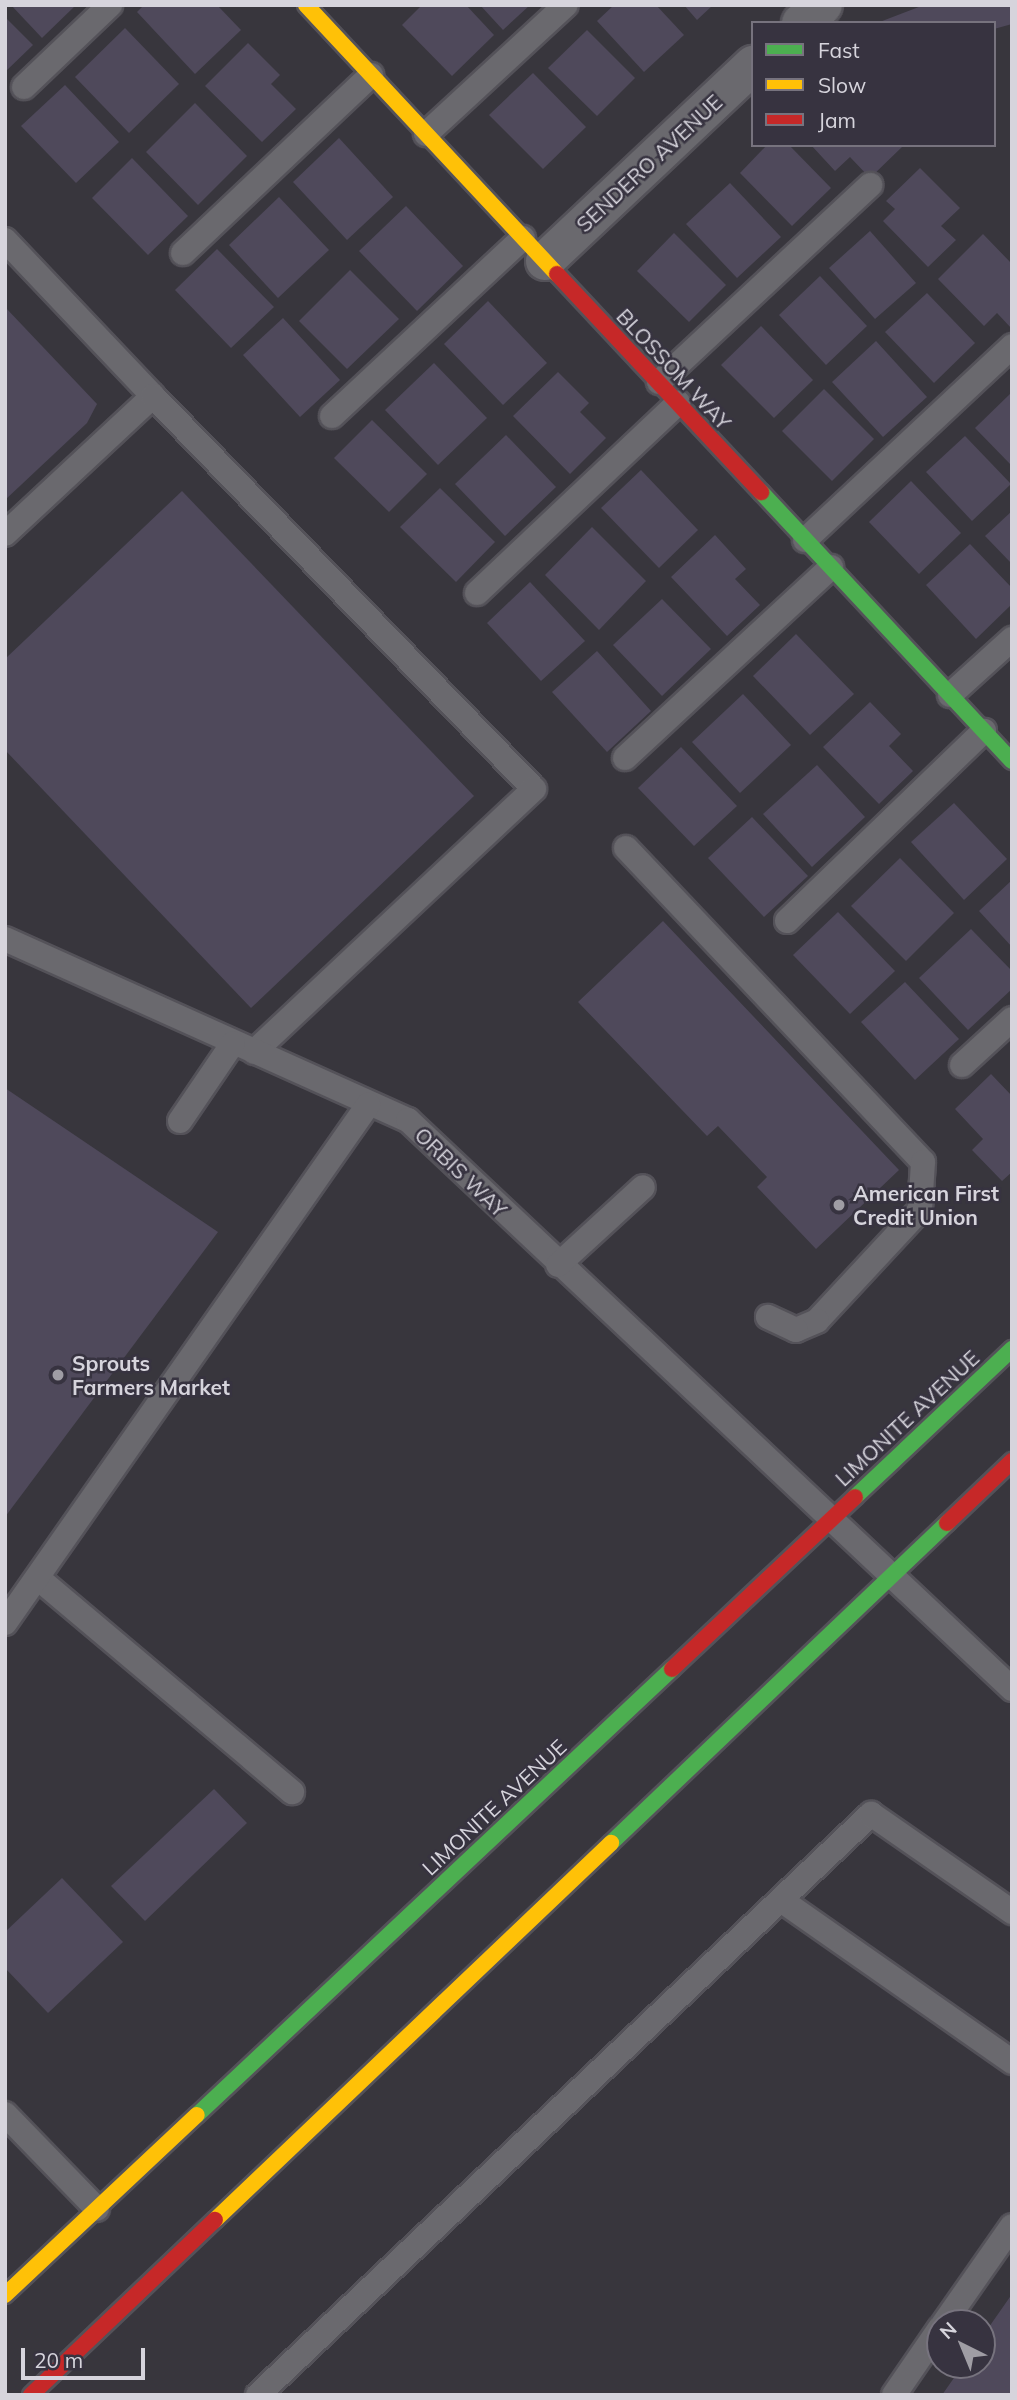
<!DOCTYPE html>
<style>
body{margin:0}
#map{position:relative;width:1017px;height:2400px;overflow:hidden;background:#38363d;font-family:Mulish,sans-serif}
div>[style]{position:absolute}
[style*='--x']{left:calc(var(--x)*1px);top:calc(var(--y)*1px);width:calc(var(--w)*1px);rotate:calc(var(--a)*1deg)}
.building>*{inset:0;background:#4f495b}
.roads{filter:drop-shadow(2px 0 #545259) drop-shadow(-2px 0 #545259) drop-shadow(0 2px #545259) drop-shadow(0 -2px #545259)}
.lane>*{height:24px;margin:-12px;padding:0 12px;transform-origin:12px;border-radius:12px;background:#6a696e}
.street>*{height:38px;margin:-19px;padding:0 19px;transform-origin:19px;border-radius:19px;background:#6a696e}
.fast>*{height:16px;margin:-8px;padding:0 8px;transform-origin:8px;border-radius:8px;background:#4caf50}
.slow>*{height:16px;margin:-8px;padding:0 8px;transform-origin:8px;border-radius:8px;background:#ffc107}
.jam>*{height:16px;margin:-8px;padding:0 8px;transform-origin:8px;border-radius:8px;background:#c62828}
.dots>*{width:19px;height:19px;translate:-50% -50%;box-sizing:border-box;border:4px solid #373340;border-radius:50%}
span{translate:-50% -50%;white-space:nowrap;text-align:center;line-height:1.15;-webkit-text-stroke:5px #373340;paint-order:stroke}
.street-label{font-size:21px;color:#d6d4dc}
.poi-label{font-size:21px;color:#d6d4dc;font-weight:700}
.left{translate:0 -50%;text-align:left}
.frame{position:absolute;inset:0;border:7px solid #d6d4dc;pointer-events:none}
.legend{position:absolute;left:751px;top:21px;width:245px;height:126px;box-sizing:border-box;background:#373340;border:2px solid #77737e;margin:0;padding:9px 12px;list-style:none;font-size:21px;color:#d6d4dc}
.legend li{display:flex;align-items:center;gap:14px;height:35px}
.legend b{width:35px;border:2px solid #77737e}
.north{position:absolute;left:926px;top:2309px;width:70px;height:70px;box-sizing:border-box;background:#373340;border:2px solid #77737e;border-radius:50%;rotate:317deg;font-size:19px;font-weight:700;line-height:28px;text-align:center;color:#d6d4dc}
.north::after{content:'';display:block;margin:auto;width:24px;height:32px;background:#9f9da4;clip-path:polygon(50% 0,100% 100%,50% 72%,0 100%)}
.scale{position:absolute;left:21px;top:2348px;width:124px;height:32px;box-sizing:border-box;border:4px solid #d6d4dc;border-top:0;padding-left:9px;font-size:21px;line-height:24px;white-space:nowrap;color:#d6d4dc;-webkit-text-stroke:5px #373340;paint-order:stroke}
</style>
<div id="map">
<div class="building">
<i style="clip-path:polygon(11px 5px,76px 5px,42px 38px)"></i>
<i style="clip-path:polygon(144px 5px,217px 5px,241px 30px,195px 74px,137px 12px)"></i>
<i style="clip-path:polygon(422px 5px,466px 5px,494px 35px,452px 76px,402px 25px)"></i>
<i style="clip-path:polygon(480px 5px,530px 5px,503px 30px)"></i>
<i style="clip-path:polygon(614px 5px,656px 5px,684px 35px,644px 72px,597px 21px)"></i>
<i style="clip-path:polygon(684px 5px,713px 5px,697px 20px)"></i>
<i style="clip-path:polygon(924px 5px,1012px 5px,1012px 24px,994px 29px,994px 23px,877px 23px)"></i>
<i style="clip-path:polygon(5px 17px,33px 45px,5px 72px)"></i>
<i style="clip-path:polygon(125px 28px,179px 84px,129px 133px,75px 77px)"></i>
<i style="clip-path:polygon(587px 30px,635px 78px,597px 116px,548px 68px)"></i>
<i style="clip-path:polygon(248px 43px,280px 75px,271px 84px,296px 109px,262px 142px,205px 86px)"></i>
<i style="clip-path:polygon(533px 73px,586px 127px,543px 169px,489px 115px)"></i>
<i style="clip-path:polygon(65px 85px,119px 142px,76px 183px,21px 126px)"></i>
<i style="clip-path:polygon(195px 103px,247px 156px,198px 205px,146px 152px)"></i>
<i style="clip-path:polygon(339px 138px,393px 197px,347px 240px,293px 182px)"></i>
<i style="clip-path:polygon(767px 145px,789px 145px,831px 188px,792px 226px,740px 173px)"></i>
<i style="clip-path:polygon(811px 145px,900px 145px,902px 147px,870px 178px,850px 157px,835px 171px)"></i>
<i style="clip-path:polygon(132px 158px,188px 216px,148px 255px,92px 198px)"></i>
<i style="clip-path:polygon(920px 168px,960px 208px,941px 226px,956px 240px,928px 267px,883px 221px,895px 209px,886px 201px)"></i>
<i style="clip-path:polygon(730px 183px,781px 237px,737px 278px,686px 224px)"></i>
<i style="clip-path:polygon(279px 197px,329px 250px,278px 298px,229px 245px)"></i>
<i style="clip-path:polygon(406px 206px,463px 266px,417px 311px,359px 251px)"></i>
<i style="clip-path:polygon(870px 231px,916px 283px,875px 319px,829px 268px)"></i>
<i style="clip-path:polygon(674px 233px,726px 285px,689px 322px,637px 271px)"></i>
<i style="clip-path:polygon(983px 234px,1012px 264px,1012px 329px,997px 313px,984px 326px,938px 279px)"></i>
<i style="clip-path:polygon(217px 249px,274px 307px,231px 348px,175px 290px)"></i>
<i style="clip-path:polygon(350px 270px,399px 319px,347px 369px,299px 321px)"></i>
<i style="clip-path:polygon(820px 276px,867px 326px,826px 365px,779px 315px)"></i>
<i style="clip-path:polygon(927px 293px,975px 343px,934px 383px,885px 332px)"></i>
<i style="clip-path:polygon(488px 301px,547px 363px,503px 405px,444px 344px)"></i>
<i style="clip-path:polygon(5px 307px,97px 404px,87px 423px,5px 500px)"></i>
<i style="clip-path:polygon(283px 318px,340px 380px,300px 417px,243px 355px)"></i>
<i style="clip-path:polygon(761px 326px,813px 380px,774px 418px,721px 365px)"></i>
<i style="clip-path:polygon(876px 341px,927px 397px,883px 437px,832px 382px)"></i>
<i style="clip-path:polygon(434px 363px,487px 418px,438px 465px,385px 410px)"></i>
<i style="clip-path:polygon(558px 372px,589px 403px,580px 412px,606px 438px,570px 474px,513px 416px)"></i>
<i style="clip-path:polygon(824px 389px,874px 439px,832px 481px,782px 431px)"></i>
<i style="clip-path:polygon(1012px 392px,1012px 466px,975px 428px)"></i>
<i style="clip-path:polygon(372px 420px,427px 474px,389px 512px,334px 458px)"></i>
<i style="clip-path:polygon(506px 435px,556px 487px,505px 536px,455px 484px)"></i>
<i style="clip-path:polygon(965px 436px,1011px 484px,972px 521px,926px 472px)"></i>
<i style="clip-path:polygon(641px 470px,698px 530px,659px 568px,601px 508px)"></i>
<i style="clip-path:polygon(911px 481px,961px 533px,919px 574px,869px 522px)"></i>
<i style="clip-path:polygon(440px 488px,495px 542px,456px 582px,400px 527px)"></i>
<i style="clip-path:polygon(182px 491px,474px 796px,251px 1008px,5px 750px,5px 659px)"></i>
<i style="clip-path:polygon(1012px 511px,1012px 564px,985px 536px)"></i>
<i style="clip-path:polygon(592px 527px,646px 581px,599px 630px,545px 575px)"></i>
<i style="clip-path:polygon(715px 535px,746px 569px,735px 579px,760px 605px,727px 636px,671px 577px)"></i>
<i style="clip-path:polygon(970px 544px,1012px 588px,1012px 604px,976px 639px,926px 585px)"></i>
<i style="clip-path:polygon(530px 582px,585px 641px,541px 681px,487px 623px)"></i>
<i style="clip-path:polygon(662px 599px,711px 649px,662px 696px,613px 645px)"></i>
<i style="clip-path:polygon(796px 634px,854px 694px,810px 735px,753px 676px)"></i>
<i style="clip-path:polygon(597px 651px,651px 711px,607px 752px,552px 692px)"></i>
<i style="clip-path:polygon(743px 694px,791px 745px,740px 793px,692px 742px)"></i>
<i style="clip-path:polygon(870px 702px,901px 734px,889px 746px,913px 771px,879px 804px,823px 747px)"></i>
<i style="clip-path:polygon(681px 747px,737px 806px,694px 846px,638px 788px)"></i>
<i style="clip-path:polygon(817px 765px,865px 817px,812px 867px,763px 814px)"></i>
<i style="clip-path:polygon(954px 803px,1007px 859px,964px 900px,911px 842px)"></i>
<i style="clip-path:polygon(752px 817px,808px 876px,764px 917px,708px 858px)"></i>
<i style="clip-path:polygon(900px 858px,954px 913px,906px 961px,851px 906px)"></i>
<i style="clip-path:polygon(1012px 880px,1012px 947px,979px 911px)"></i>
<i style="clip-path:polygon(838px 912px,895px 971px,850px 1014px,793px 955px)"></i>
<i style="clip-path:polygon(663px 921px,899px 1170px,816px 1249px,757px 1187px,767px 1177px,718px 1126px,707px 1136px,578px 1002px)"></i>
<i style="clip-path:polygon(971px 929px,1012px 971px,1012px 989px,968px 1030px,919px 978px)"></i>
<i style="clip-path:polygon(905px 982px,959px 1039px,915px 1080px,861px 1022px)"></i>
<i style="clip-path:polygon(991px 1074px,1012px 1096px,1012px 1172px,1002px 1181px,972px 1150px,983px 1139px,955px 1109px)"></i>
<i style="clip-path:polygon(5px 1088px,218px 1232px,5px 1517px)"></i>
<i style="clip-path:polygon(214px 1789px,247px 1823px,145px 1921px,111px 1886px)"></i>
<i style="clip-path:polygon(62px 1878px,123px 1942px,48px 2013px,5px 1968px,5px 1932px)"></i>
<i style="clip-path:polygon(1012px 2294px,1012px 2395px,942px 2395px,963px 2365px,982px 2365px,982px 2337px)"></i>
</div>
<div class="roads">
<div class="lane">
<i style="--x:24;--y:87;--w:119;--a:-43.6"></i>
<i style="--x:426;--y:134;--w:190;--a:-42.7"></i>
<i style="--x:5;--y:240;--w:215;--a:46.5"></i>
<i style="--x:153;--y:396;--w:202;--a:137"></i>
<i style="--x:183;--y:253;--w:259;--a:-43.4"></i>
<i style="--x:659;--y:382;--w:289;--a:-43"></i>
<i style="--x:153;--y:396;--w:547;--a:45.89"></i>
<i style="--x:534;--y:789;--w:384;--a:136.8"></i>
<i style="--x:332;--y:416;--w:261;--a:-43"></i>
<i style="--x:805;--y:540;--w:284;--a:-43.1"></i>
<i style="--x:477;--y:593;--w:277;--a:-43.4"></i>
<i style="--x:950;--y:695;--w:84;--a:-42.1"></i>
<i style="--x:625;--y:758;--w:281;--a:-42.8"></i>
<i style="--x:626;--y:848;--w:432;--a:46.6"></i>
<i style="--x:923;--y:1162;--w:48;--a:93.6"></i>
<i style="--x:920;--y:1210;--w:151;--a:132.9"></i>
<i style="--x:817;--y:1321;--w:23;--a:157"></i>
<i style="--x:796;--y:1330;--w:31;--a:-155"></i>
<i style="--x:787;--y:921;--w:274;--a:-44"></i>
<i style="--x:5;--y:939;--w:442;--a:24.2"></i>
<i style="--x:408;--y:1120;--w:830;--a:43.29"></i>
<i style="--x:962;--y:1065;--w:68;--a:-42.6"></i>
<i style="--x:180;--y:1121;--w:94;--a:-55.8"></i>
<i style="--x:558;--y:1265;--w:115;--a:-42.5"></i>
<i style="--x:39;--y:1579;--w:331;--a:40.1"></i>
<i style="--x:5;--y:1623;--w:633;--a:-54.98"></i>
<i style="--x:781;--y:1900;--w:282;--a:35"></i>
<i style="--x:5;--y:2114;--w:132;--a:45.9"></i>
<i style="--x:944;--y:2323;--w:118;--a:-55"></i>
<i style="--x:258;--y:2395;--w:845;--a:-43.46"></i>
<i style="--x:871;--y:1814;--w:172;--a:34.8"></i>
<i style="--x:894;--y:2395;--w:81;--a:-55.5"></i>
</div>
<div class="street">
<i style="--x:801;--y:23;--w:28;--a:-39"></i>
<i style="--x:545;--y:261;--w:286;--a:-43.3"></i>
</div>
<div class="fast">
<i style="--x:761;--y:492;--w:368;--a:47"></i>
<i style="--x:855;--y:1497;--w:216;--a:-43.3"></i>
<i style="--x:611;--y:1843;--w:464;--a:-43.6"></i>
<i style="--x:197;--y:2115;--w:652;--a:-43.2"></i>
</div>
<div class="slow">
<i style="--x:306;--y:5;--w:368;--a:47"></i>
<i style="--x:215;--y:2220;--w:547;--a:-43.59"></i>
<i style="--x:5;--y:2295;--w:263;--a:-43.2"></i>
</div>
<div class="jam">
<i style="--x:557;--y:274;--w:299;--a:46.9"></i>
<i style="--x:947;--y:1523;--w:90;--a:-43.6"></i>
<i style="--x:672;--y:1669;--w:251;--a:-43.2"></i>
<i style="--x:31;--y:2395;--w:254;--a:-43.6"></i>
</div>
</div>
<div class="dots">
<i style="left:839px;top:1205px;background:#9f9da4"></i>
<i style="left:58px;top:1375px;background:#9f9da4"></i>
</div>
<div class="street-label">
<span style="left:649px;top:163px;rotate:-43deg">SENDERO AVENUE</span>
<span style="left:674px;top:369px;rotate:47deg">BLOSSOM WAY</span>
<span style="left:461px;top:1172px;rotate:44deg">ORBIS WAY</span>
<span style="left:907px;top:1418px;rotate:-43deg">LIMONITE AVENUE</span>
<span style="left:494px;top:1807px;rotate:-43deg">LIMONITE AVENUE</span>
</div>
<div class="poi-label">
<span class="left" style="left:853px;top:1205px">American First<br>Credit Union</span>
<span class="left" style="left:72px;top:1375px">Sprouts<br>Farmers Market</span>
</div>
<div class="frame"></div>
<ul class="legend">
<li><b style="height:9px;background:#4caf50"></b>Fast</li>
<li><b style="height:9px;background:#ffc107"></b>Slow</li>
<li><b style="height:9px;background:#c62828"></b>Jam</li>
</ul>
<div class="north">N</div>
<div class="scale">20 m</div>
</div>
